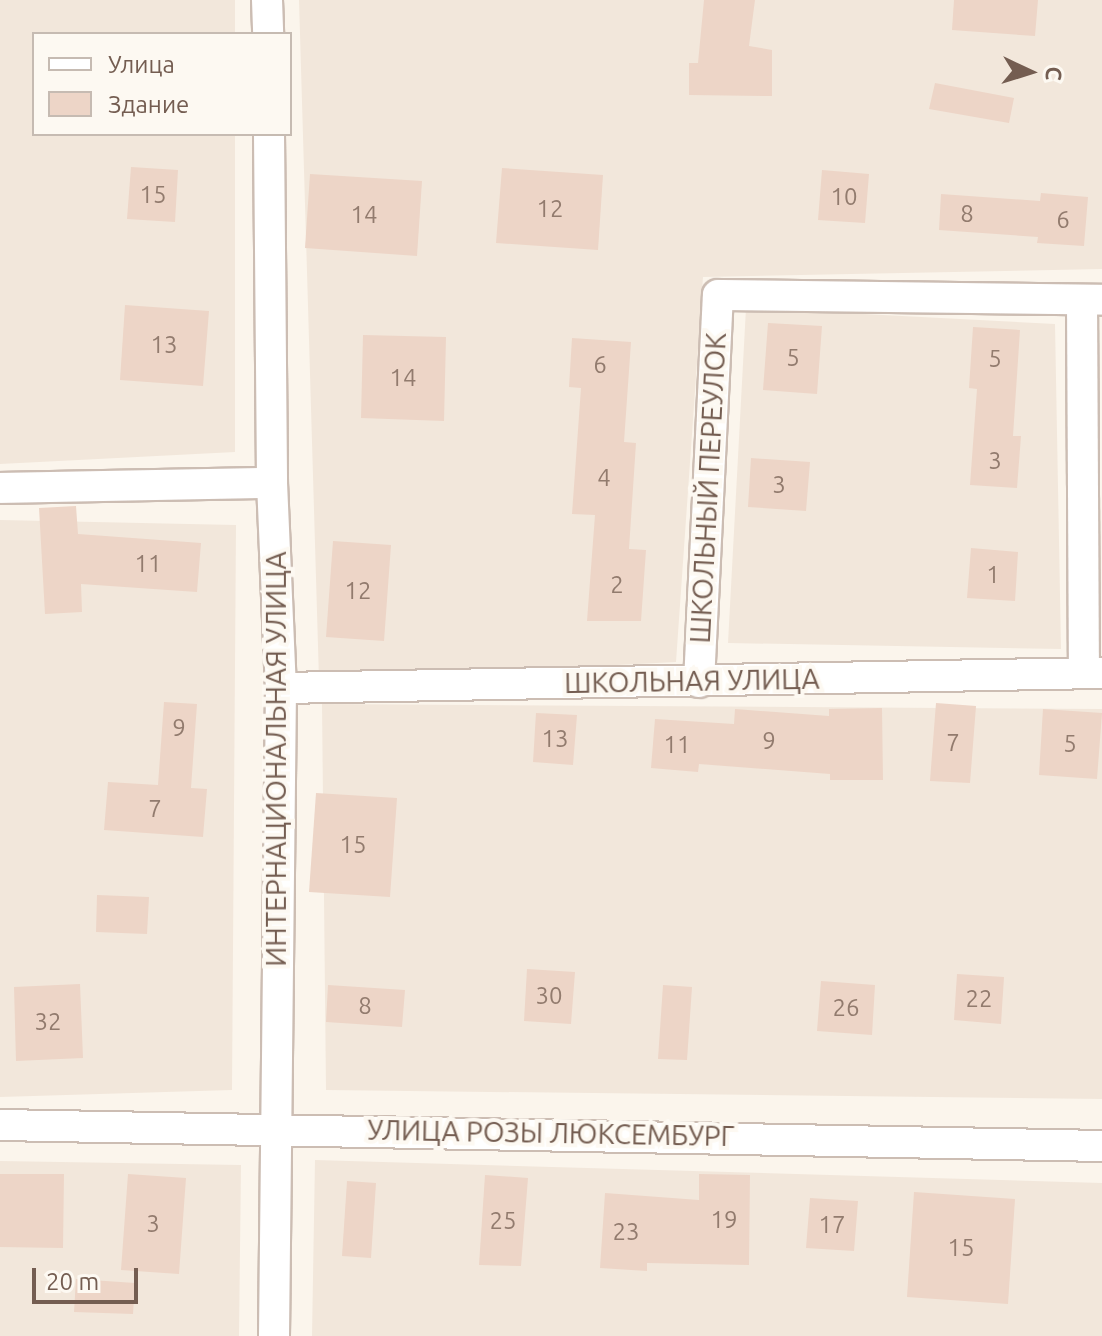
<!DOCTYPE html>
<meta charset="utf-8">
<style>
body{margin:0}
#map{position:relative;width:1102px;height:1336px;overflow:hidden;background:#fbf5ec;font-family:Ubuntu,sans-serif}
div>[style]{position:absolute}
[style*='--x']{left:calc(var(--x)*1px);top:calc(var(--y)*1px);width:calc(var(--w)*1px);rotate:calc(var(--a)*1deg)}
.residential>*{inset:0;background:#f2e7db}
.building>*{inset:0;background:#edd5c7}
.roads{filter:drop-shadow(2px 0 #ccbdb3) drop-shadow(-2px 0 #ccbdb3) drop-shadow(0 2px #ccbdb3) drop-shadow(0 -2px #ccbdb3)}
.street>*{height:30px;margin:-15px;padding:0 15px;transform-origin:15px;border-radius:15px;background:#fff}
span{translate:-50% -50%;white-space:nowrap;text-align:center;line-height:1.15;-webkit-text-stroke:8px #fdf9f2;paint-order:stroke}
.number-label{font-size:24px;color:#927b6e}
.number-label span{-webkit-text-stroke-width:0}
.street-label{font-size:28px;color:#745d51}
.legend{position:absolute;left:32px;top:32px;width:260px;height:104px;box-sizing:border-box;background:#fdf9f2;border:2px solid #c6bbb2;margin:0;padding:10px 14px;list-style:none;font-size:24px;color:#745d51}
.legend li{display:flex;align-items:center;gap:16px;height:40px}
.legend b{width:40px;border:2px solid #c6bbb2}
.north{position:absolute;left:990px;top:32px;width:80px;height:80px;-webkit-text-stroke:6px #fdf9f2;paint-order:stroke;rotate:94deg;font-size:22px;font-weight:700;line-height:32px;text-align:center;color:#745d51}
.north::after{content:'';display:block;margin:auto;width:28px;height:36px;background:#745d51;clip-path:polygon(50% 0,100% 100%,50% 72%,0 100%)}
.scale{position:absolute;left:32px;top:1268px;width:106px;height:36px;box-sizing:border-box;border:4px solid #745d51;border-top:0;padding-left:10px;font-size:24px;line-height:28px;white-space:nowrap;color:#745d51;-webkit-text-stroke:6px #fdf9f2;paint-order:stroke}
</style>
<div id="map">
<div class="residential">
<i style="clip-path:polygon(0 0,235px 0,235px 34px,34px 34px,34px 134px,235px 134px,235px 452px,0 464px)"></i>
<i style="clip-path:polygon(299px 0,1102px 0,1102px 269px,703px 277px,676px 662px,319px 680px)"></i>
<i style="clip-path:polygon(746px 308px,1055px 324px,1061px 649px,728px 643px)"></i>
<i style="clip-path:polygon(0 520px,236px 525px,232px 1090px,0 1097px)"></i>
<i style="clip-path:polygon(322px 704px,1102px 709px,1102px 1099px,326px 1090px)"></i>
<i style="clip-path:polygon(315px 1160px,1102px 1183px,1102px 1336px,312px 1336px)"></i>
<i style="clip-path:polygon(0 1161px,241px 1165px,239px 1336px,0 1336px)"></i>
</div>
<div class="building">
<i style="clip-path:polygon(704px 0,755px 0,749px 46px,772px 50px,772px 96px,689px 95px,689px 63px,698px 63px)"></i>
<i style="clip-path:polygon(954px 0,1038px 0,1035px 36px,952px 30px)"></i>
<i style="clip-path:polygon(935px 83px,1014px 98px,1009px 123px,929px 109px)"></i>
<i style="clip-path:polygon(131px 167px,178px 170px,175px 222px,127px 219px)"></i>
<i style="clip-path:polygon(502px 168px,603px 175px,598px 250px,496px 243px)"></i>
<i style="clip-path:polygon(822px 170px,869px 174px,865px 223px,818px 220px)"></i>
<i style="clip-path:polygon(310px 174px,422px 181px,417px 256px,305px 248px)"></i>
<i style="clip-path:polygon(1041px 193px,1088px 197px,1084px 246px,1037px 243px,1038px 237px,939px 230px,941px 194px,1040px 201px)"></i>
<i style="clip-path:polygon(125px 305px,209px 311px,203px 386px,120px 380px)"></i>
<i style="clip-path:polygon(768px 323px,822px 326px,817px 394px,763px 390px)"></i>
<i style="clip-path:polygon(973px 327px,1020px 330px,1013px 436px,1021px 436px,1017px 488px,970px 485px,977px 389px,969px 388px)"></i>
<i style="clip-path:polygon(363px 335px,446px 337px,444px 421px,361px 418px)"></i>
<i style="clip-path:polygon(572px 338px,631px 342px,624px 442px,636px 443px,629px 549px,646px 550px,641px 621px,587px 621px,595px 515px,572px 514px,581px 388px,569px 387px)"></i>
<i style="clip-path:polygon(751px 458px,810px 462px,806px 511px,748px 507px)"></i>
<i style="clip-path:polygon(76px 506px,78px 534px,201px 543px,197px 592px,81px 584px,82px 612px,45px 614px,39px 508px)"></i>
<i style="clip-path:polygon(333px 541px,391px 545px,384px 641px,326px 637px)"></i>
<i style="clip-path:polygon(971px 548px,1018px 552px,1015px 601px,967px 598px)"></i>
<i style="clip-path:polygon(164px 702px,197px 704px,191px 788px,207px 789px,203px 837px,104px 830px,108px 782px,158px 785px)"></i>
<i style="clip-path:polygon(936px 703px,976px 706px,970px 783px,930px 781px)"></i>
<i style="clip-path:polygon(882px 708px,883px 780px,830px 780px,830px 774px,699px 764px,698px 772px,651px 768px,655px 719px,734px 724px,735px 709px,829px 716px,829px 709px)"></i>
<i style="clip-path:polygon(1043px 709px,1102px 713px,1097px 779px,1039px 775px)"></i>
<i style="clip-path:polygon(536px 713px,577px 715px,573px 765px,533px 762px)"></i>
<i style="clip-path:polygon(316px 793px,397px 798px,390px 897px,309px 892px)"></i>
<i style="clip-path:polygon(97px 895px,149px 897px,147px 934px,96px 932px)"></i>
<i style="clip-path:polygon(527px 969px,575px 972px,571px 1024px,524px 1021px)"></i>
<i style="clip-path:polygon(957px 974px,1004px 977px,1001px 1024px,954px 1020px)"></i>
<i style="clip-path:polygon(821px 981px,875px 985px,872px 1035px,817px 1031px)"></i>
<i style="clip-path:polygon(80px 984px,83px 1058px,16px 1061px,14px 987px)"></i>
<i style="clip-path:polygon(328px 985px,405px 990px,402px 1027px,326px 1022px)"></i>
<i style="clip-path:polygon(663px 985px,692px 987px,687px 1060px,658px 1059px)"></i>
<i style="clip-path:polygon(0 1174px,64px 1174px,63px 1248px,0 1247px)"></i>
<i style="clip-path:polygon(128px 1174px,186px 1178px,179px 1274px,121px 1270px)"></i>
<i style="clip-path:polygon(699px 1174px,750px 1175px,749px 1265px,647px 1263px,647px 1271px,600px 1268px,605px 1193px,699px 1200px)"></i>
<i style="clip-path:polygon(485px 1175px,528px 1178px,521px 1266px,479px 1265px)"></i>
<i style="clip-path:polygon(347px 1181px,376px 1183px,371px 1258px,342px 1256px)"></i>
<i style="clip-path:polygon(914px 1192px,1015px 1199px,1008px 1304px,907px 1297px)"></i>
<i style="clip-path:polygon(810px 1198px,858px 1201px,854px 1251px,806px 1248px)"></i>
<i style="clip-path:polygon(76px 1279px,135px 1283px,133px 1314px,74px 1312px)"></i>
</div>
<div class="roads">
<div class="street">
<i style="--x:267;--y:0;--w:34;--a:88"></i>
<i style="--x:269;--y:134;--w:349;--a:89.5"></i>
<i style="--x:272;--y:483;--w:205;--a:87.5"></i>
<i style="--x:281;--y:688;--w:648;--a:90.62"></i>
<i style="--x:1082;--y:300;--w:373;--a:89.7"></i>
<i style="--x:0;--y:488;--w:272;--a:-1.1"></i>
<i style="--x:699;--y:682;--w:387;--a:-87.2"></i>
<i style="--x:718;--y:295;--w:384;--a:0.7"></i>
<i style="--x:281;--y:688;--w:821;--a:-1.05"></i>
<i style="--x:0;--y:1125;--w:1102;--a:1.09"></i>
</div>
</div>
<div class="number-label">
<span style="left:153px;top:195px">15</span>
<span style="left:844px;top:197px">10</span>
<span style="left:550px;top:209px">12</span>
<span style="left:967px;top:214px">8</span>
<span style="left:364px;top:215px">14</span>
<span style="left:1063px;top:220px">6</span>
<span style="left:164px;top:345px">13</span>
<span style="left:793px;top:358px">5</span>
<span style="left:995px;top:359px">5</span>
<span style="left:600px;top:365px">6</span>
<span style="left:403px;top:378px">14</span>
<span style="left:995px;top:461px">3</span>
<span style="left:604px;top:478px">4</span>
<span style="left:779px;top:485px">3</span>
<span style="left:148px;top:564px">11</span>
<span style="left:993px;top:575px">1</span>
<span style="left:617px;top:585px">2</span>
<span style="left:358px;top:591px">12</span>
<span style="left:179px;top:728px">9</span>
<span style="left:555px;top:739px">13</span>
<span style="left:769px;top:741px">9</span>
<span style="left:953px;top:743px">7</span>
<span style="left:1070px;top:744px">5</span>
<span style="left:677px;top:745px">11</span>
<span style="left:155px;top:809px">7</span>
<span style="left:353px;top:845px">15</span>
<span style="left:549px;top:996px">30</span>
<span style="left:979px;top:999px">22</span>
<span style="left:365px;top:1006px">8</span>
<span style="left:846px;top:1008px">26</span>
<span style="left:48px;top:1022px">32</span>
<span style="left:724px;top:1220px">19</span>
<span style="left:503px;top:1221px">25</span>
<span style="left:153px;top:1224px">3</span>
<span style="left:832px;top:1225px">17</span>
<span style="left:626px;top:1232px">23</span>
<span style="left:961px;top:1248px">15</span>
</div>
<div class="street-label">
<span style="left:708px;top:488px;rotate:-87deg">ШКОЛЬНЫЙ ПЕРЕУЛОК</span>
<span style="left:692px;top:681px;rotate:-1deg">ШКОЛЬНАЯ УЛИЦА</span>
<span style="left:276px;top:759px;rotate:-90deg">ИНТЕРНАЦИОНАЛЬНАЯ УЛИЦА</span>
<span style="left:551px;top:1133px;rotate:1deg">УЛИЦА РОЗЫ ЛЮКСЕМБУРГ</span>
</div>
<ul class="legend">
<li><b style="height:10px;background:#fff"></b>Улица</li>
<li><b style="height:22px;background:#edd5c7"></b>Здание</li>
</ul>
<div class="north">С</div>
<div class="scale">20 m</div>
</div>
